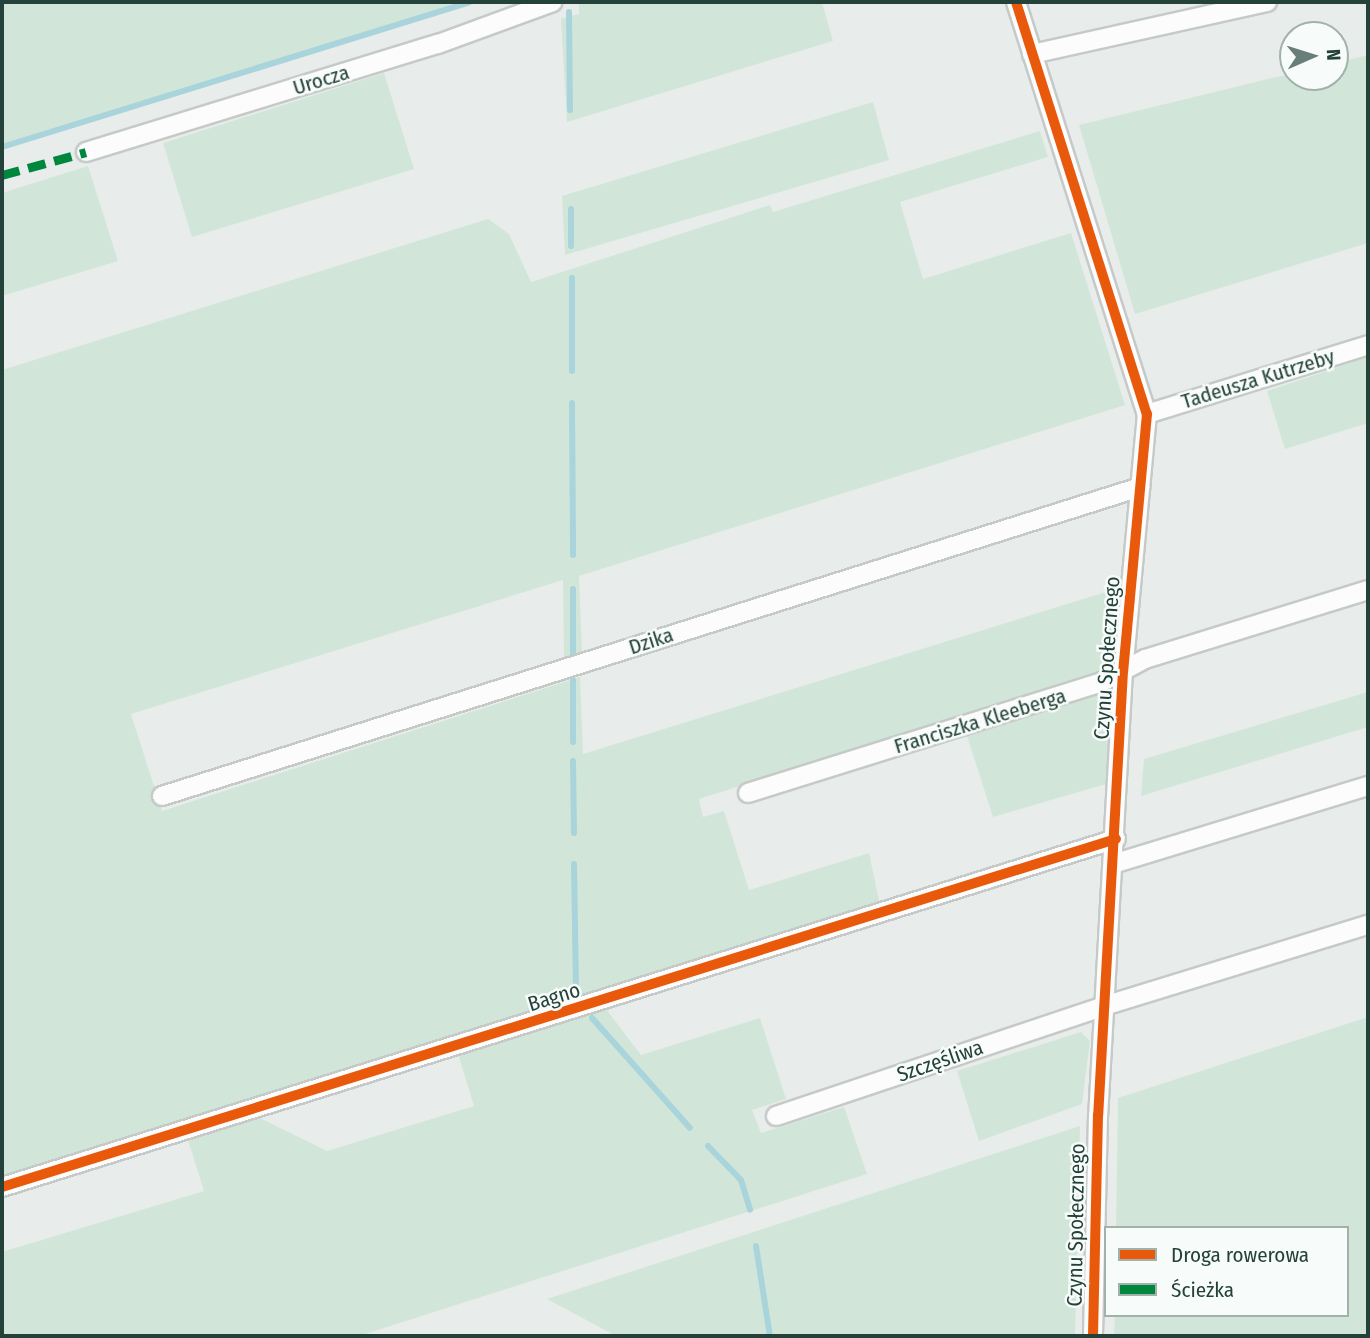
<!DOCTYPE html>
<meta charset="utf-8">
<style>
body{margin:0}
#map{position:relative;width:1370px;height:1338px;overflow:hidden;background:#e8edeb;font-family:"Fira Sans Condensed",sans-serif}
div>[style]{position:absolute}
[style*='--x']{left:calc(var(--x)*1px);top:calc(var(--y)*1px);width:calc(var(--w)*1px);rotate:calc(var(--a)*1deg)}
.green>*{inset:0;background:#d1e6d8}
.stream>*{height:6px;margin:-3px;padding:0 3px;transform-origin:3px;border-radius:3px;background:#a9d4db}
.roads{filter:drop-shadow(2px 0 #c5cac8) drop-shadow(-2px 0 #c5cac8) drop-shadow(0 2px #c5cac8) drop-shadow(0 -2px #c5cac8)}
.minor>*{height:18px;margin:-9px;padding:0 9px;transform-origin:9px;border-radius:9px;background:#fcfcfc}
.quiet>*{height:9px;margin-top:-4.5px;transform-origin:0;background:repeating-linear-gradient(90deg,#00873e 0 18px,transparent 0 27px)}
.cycleway>*{height:10px;margin:-5px;padding:0 5px;transform-origin:5px;border-radius:5px;background:#e8590c}
span{translate:-50% -50%;white-space:nowrap;text-align:center;line-height:1.15;-webkit-text-stroke:5px #f7fbf9;paint-order:stroke}
.street-label{font-size:21px;color:#24423a}
.frame{position:absolute;inset:0;border:4px solid #24423a;pointer-events:none}
.legend{position:absolute;left:1104px;top:1226px;width:245px;height:91px;box-sizing:border-box;background:#f7fbf9;border:2px solid #a3b1ad;margin:0;padding:9px 12px;list-style:none;font-size:21px;color:#24423a}
.legend li{display:flex;align-items:center;gap:14px;height:35px}
.legend b{width:35px;border:2px solid #a3b1ad}
.north{position:absolute;left:1279px;top:21px;width:70px;height:70px;box-sizing:border-box;background:#f7fbf9;border:2px solid #a3b1ad;border-radius:50%;rotate:87deg;font-size:19px;font-weight:700;line-height:28px;text-align:center;color:#24423a}
.north::after{content:'';display:block;margin:auto;width:24px;height:32px;background:#697e78;clip-path:polygon(50% 0,100% 100%,50% 72%,0 100%)}
</style>
<div id="map">
<div class="green">
<i style="clip-path:polygon(2px 2px,479px 2px,2px 150px)"></i>
<i style="clip-path:polygon(579px 2px,822px 2px,833px 41px,567px 122px,561px 19px,579px 14px)"></i>
<i style="clip-path:polygon(1368px 55px,1368px 243px,1135px 314px,1079px 125px,1293px 73px,1293px 77px,1335px 77px,1335px 63px)"></i>
<i style="clip-path:polygon(384px 73px,414px 169px,192px 237px,163px 143px)"></i>
<i style="clip-path:polygon(873px 102px,889px 160px,565px 255px,562px 196px)"></i>
<i style="clip-path:polygon(1040px 131px,1048px 157px,900px 202px,923px 279px,1071px 233px,1125px 405px,579px 576px,582px 654px,564px 657px,563px 580px,131px 714px,162px 811px,580px 677px,583px 754px,1122px 587px,1115px 667px,699px 799px,703px 817px,724px 811px,749px 890px,869px 853px,880px 905px,2px 1177px,2px 370px,488px 219px,509px 234px,531px 282px,770px 205px,773px 212px)"></i>
<i style="clip-path:polygon(88px 166px,118px 261px,2px 296px,2px 193px)"></i>
<i style="clip-path:polygon(1368px 357px,1368px 423px,1285px 449px,1267px 391px)"></i>
<i style="clip-path:polygon(1112px 691px,1106px 784px,993px 817px,967px 736px)"></i>
<i style="clip-path:polygon(1368px 692px,1368px 727px,1141px 796px,1144px 759px)"></i>
<i style="clip-path:polygon(606px 1009px,641px 1055px,760px 1018px,786px 1099px,752px 1110px,761px 1133px,844px 1107px,867px 1174px,359px 1336px,2px 1336px,2px 1252px,204px 1191px,187px 1137px,256px 1116px,327px 1151px,474px 1106px,458px 1054px)"></i>
<i style="clip-path:polygon(1368px 1017px,1368px 1336px,1114px 1336px,1115px 1315px,1347px 1315px,1347px 1228px,1116px 1228px,1118px 1098px)"></i>
<i style="clip-path:polygon(1081px 1032px,1090px 1041px,1082px 1104px,979px 1141px,957px 1071px)"></i>
<i style="clip-path:polygon(1080px 1126px,1075px 1336px,616px 1336px,547px 1299px)"></i>
</div>
<div class="stream">
<i style="--x:569;--y:12;--w:98;--a:89.4"></i>
<i style="--x:2;--y:147;--w:489;--a:-17.2"></i>
<i style="--x:571;--y:209;--w:37;--a:90"></i>
<i style="--x:572;--y:278;--w:93;--a:90"></i>
<i style="--x:572;--y:403;--w:152;--a:89.6"></i>
<i style="--x:573;--y:589;--w:65;--a:90"></i>
<i style="--x:573;--y:680;--w:62;--a:90"></i>
<i style="--x:573;--y:761;--w:72;--a:89.2"></i>
<i style="--x:574;--y:864;--w:127;--a:89.1"></i>
<i style="--x:592;--y:1018;--w:147;--a:48.3"></i>
<i style="--x:708;--y:1146;--w:47;--a:45.9"></i>
<i style="--x:741;--y:1180;--w:31;--a:73"></i>
<i style="--x:756;--y:1246;--w:91;--a:81.2"></i>
</div>
<div class="roads">
<div class="minor">
<i style="--x:1016;--y:2;--w:432;--a:72.4"></i>
<i style="--x:1147;--y:414;--w:258;--a:95.3"></i>
<i style="--x:1123;--y:671;--w:445;--a:93.2"></i>
<i style="--x:1098;--y:1115;--w:221;--a:91.3"></i>
<i style="--x:1032;--y:54;--w:241;--a:-12.5"></i>
<i style="--x:86;--y:152;--w:368;--a:-17.1"></i>
<i style="--x:438;--y:44;--w:122;--a:-20.1"></i>
<i style="--x:1147;--y:414;--w:232;--a:-17.3"></i>
<i style="--x:748;--y:793;--w:371;--a:-17.4"></i>
<i style="--x:1102;--y:682;--w:49;--a:-28.1"></i>
<i style="--x:1145;--y:659;--w:233;--a:-17.2"></i>
<i style="--x:162;--y:796;--w:1026;--a:-17.53"></i>
<i style="--x:1116;--y:863;--w:264;--a:-17"></i>
<i style="--x:776;--y:1116;--w:346;--a:-18.5"></i>
<i style="--x:1104;--y:1006;--w:276;--a:-17.1"></i>
<i style="--x:2;--y:1187;--w:1167;--a:-17.35"></i>
</div>
</div>
<div class="quiet">
<i style="--x:2;--y:175;--w:87;--a:-15.3"></i>
</div>
<div class="cycleway">
<i style="--x:1016;--y:2;--w:432;--a:72.4"></i>
<i style="--x:1147;--y:414;--w:258;--a:95.3"></i>
<i style="--x:1123;--y:671;--w:445;--a:93.2"></i>
<i style="--x:1098;--y:1115;--w:221;--a:91.3"></i>
<i style="--x:2;--y:1187;--w:1167;--a:-17.35"></i>
</div>
<div class="street-label">
<span style="left:321px;top:80px;rotate:-17deg">Urocza</span>
<span style="left:1258px;top:379px;rotate:-17deg">Tadeusza Kutrzeby</span>
<span style="left:651px;top:641px;rotate:-18deg">Dzika</span>
<span style="left:1107px;top:658px;rotate:-86deg">Czynu Społecznego</span>
<span style="left:980px;top:721px;rotate:-17deg">Franciszka Kleeberga</span>
<span style="left:554px;top:997px;rotate:-17deg">Bagno</span>
<span style="left:940px;top:1061px;rotate:-19deg">Szczęśliwa</span>
<span style="left:1076px;top:1225px;rotate:-89deg">Czynu Społecznego</span>
</div>
<div class="frame"></div>
<ul class="legend">
<li><b style="height:9px;background:#e8590c"></b>Droga rowerowa</li>
<li><b style="height:9px;background:#00873e"></b>Ścieżka</li>
</ul>
<div class="north">N</div>
</div>
